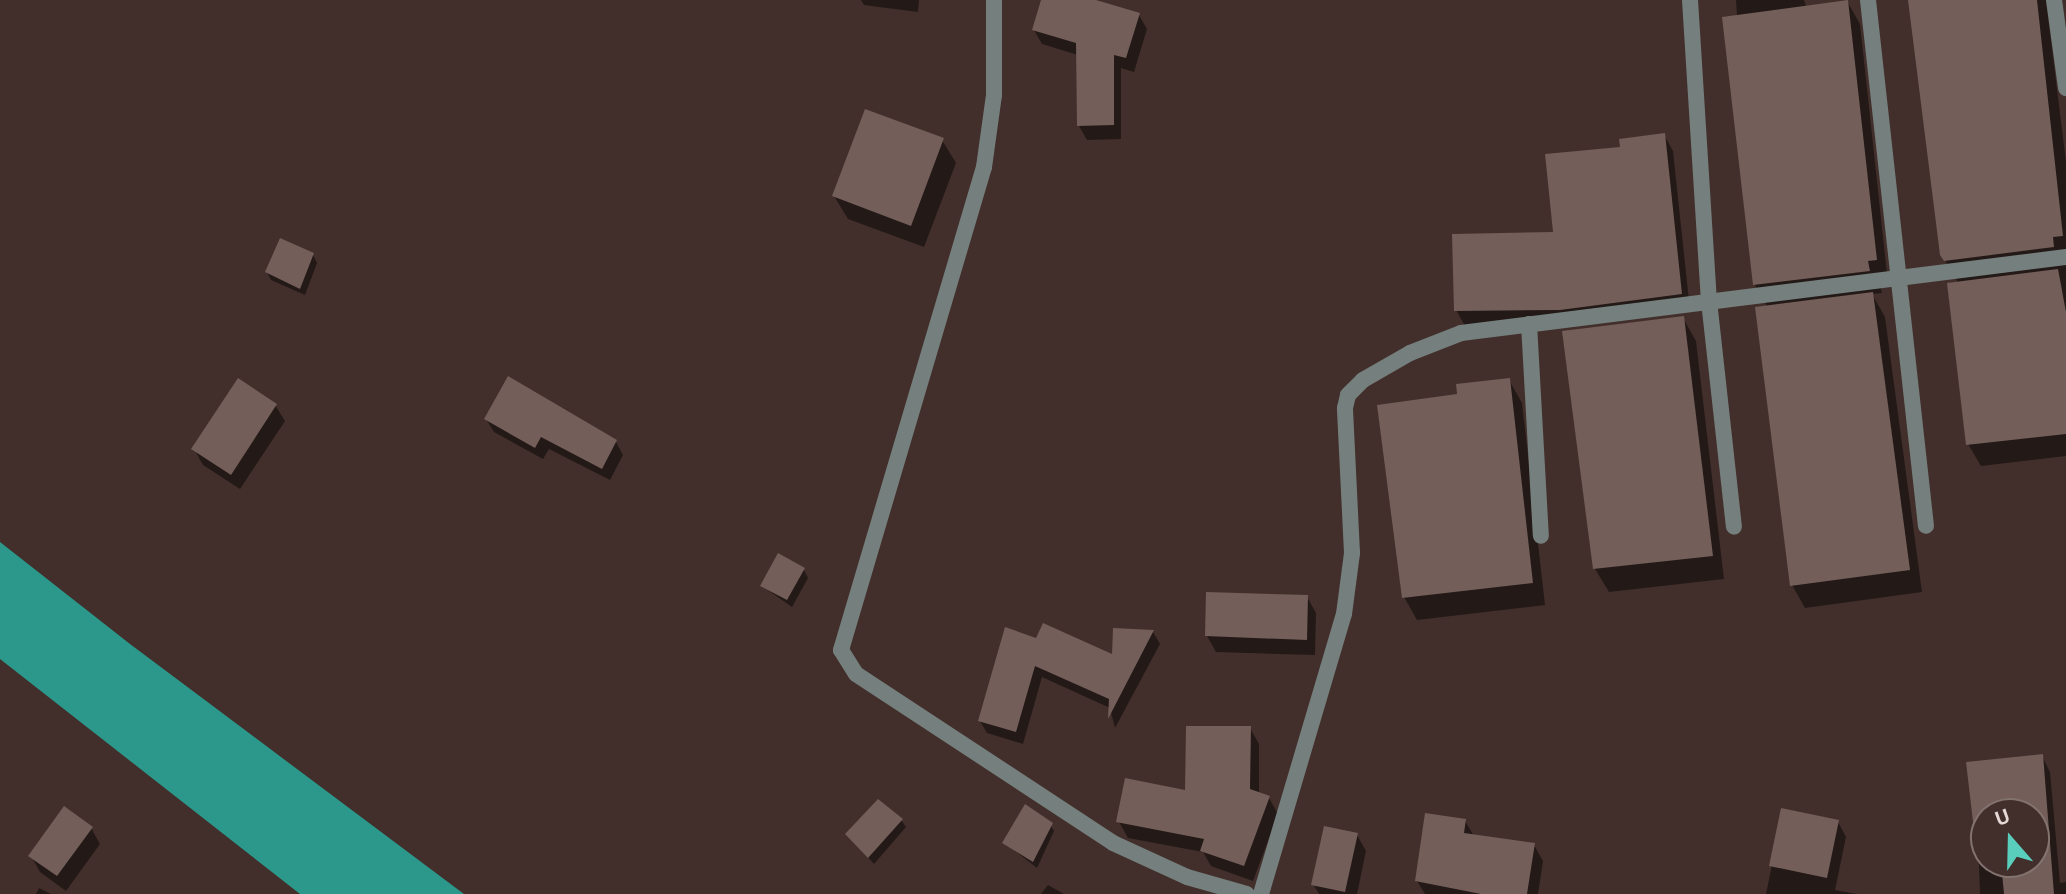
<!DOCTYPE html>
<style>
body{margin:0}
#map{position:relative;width:2066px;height:894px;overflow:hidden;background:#422f2b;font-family:"Alegreya Sans",sans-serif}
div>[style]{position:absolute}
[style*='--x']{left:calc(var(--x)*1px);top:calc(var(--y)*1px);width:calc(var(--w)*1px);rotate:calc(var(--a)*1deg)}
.water>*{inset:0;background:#2b988b}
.shadow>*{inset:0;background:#0007}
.building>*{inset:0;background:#735e59}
.minor>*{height:16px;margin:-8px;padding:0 8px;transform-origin:8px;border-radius:8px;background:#75807e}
span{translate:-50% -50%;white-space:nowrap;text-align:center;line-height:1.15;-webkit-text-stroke:7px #422f2b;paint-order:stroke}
.north{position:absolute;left:1970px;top:798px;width:80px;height:80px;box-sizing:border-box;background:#422f2b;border:2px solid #83736f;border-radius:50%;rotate:340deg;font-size:22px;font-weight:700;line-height:32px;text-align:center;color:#e5d8d6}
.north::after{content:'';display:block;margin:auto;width:28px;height:36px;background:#5acebd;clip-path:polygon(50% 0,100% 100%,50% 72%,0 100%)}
</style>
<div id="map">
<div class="water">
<i style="clip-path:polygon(0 542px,130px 644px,464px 894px,300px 894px,0 659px)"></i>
</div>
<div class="shadow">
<i style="clip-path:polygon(861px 0,919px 0,918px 12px,864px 5px)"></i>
<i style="clip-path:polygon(1043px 0,1091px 0,1139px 15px,1147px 29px,1134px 72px,1121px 68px,1121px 139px,1087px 140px,1079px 126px,1078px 55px,1042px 44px,1034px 30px)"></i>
<i style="clip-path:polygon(1736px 0,1804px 0,1806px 6px,1847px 1px,1860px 24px,1888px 283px,1880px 284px,1882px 293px,1872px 294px,1885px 317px,1922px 592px,1805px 608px,1792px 585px,1768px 308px,1755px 285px)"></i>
<i style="clip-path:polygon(1910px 0,2046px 0,2066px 162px,2066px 456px,1981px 466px,1968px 444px,1959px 284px,1942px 255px)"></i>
<i style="clip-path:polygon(1664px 135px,1673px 151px,1690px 310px,1465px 326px,1456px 310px,1555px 234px,1622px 149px)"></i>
<i style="clip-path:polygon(942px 140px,956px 163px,924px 247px,848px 219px,834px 196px)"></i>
<i style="clip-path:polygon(313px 255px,317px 263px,305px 295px,271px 280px,267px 272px)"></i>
<i style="clip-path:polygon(1683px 318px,1696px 341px,1724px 579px,1609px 592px,1595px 569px)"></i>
<i style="clip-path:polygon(1509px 380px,1522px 403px,1545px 605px,1417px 620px,1404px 597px,1459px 396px)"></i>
<i style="clip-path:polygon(275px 405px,285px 421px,240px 489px,203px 465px,194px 449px)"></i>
<i style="clip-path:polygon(486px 419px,616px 442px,623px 455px,610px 480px,549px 449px,543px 459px,494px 432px)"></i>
<i style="clip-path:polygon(804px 570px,808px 578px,792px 607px,762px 586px)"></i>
<i style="clip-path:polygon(1307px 597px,1316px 613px,1315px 655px,1216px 652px,1207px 636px)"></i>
<i style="clip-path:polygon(1153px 632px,1160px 644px,1115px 728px,1110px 708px,1042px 677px,1023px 744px,987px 733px,980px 721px,1037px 641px,1113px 657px)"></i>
<i style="clip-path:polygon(1250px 728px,1259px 744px,1259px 794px,1269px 798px,1278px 814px,1253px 881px,1211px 866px,1203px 852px,1128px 838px,1119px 822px,1187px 792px)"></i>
<i style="clip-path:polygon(evenodd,2042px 756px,2050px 772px,2060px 883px,2066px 882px,2066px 894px,1980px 894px,1977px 810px,2042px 756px,1986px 814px,2034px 814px,2034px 862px,1986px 862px,1986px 814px)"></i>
<i style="clip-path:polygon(1783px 811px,1838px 822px,1846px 837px,1835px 890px,1857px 894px,1766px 894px)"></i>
<i style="clip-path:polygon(901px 820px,906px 827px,874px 864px,847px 834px)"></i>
<i style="clip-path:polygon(1465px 821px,1474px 836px,1534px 845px,1543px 861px,1538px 894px,1425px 894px,1417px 881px)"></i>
<i style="clip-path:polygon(1049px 823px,1054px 831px,1037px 868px,1005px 843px)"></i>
<i style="clip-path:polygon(91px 828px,100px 844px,66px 891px,40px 872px,31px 856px)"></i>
<i style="clip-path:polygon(1357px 835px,1366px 851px,1357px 894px,1319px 894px,1313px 884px)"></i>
<i style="clip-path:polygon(1048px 885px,1064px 894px,1041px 894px)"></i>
<i style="clip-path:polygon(39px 888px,51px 894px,36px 894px)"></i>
</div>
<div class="building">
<i style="clip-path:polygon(1041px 0,1096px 0,1140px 13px,1126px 58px,1114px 55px,1114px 125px,1077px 126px,1076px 43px,1032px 30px)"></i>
<i style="clip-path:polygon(1848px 0,1877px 260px,1868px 261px,1870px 271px,1753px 285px,1722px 17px)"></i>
<i style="clip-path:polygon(1908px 0,2037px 0,2063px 236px,2053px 237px,2054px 247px,1944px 261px,1940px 255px)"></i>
<i style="clip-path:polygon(865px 109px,944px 138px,911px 226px,832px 196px)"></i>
<i style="clip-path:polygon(1665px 133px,1682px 294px,1560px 310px,1454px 311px,1452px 234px,1553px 232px,1545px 154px,1620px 147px,1619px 139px)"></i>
<i style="clip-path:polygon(280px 238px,314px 253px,300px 289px,265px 272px)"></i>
<i style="clip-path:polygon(2058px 269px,2066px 312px,2066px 434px,1966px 445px,1947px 283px)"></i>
<i style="clip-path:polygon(1873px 292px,1910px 570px,1790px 586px,1755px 307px)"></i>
<i style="clip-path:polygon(1684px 316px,1713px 556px,1593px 569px,1562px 331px)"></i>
<i style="clip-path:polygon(508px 376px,617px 440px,602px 469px,541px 437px,535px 448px,484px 419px)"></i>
<i style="clip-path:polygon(238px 378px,277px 404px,231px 475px,191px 449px)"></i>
<i style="clip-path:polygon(1510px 378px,1533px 583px,1402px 598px,1377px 405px,1457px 394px,1456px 384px)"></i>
<i style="clip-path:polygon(778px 553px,805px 568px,787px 600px,760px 586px)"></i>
<i style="clip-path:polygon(1206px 592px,1308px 595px,1307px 640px,1205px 636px)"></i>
<i style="clip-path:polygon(1043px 623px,1112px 654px,1113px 628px,1154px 630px,1108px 719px,1109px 699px,1035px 666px,1016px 732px,978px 721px,1005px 627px,1036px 638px)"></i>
<i style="clip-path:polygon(1186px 726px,1251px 726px,1250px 789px,1270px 796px,1244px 866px,1200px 851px,1204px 839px,1116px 822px,1125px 778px,1185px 790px)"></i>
<i style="clip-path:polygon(2043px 754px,2054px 894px,2004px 894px,2001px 862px,2034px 862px,2034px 814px,1986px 814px,1986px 855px,1977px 856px,1966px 762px)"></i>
<i style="clip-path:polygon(878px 799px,903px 819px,868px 858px,845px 834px)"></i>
<i style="clip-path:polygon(1025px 804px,1053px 823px,1033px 862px,1002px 843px)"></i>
<i style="clip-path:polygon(64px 806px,93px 827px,57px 876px,28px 856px)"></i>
<i style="clip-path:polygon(1781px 808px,1839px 820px,1827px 878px,1769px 866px)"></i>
<i style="clip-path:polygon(1425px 813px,1466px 819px,1464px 833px,1535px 843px,1527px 894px,1481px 894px,1415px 881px)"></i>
<i style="clip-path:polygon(1324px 826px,1358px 833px,1345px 892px,1311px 885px)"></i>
</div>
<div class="minor">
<i style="--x:994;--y:0;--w:95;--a:90"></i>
<i style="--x:994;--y:95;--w:73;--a:97.9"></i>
<i style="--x:984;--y:167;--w:504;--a:106.49"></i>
<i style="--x:841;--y:650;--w:28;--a:58"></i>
<i style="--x:856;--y:674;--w:308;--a:33.3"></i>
<i style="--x:1113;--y:843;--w:81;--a:24.7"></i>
<i style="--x:1187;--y:877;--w:62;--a:15.8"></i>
<i style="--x:1690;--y:0;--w:302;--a:86.4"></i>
<i style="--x:1709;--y:301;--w:227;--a:83.7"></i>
<i style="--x:1868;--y:0;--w:529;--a:83.71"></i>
<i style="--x:2054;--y:0;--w:89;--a:82.2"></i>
<i style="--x:1529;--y:324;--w:212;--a:86.8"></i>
<i style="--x:1261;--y:894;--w:292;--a:-73.5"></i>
<i style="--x:1344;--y:614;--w:62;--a:-82.5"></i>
<i style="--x:1352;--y:553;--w:145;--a:-92.8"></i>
<i style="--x:1345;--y:408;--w:13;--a:-77"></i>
<i style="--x:1348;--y:395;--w:21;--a:-45"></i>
<i style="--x:1363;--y:380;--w:54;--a:-29.9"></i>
<i style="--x:1410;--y:353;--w:55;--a:-21.4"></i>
<i style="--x:1461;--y:333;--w:610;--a:-7.16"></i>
</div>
<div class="north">U</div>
</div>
